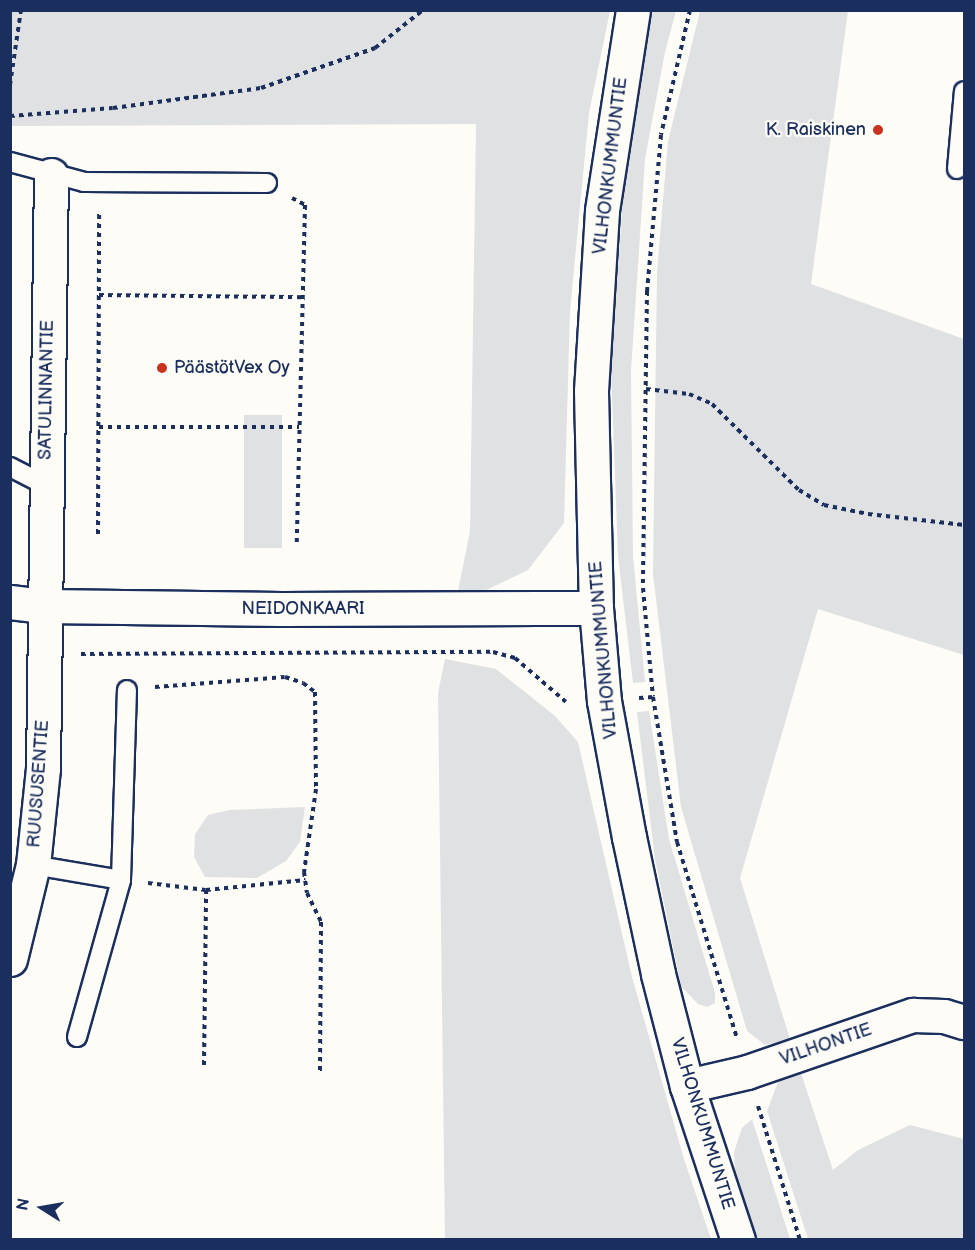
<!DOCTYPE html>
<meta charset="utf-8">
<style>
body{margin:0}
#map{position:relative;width:975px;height:1250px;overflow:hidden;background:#fdfcf7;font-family:"Balsamiq Sans",sans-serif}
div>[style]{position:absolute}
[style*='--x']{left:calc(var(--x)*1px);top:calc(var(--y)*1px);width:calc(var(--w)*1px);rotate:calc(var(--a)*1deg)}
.green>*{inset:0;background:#e0e1e3}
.path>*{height:4px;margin-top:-2px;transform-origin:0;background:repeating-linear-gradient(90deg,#1b2f5e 0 4.5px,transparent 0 9px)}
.roads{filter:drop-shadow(2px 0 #1b2f5e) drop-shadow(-2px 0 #1b2f5e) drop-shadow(0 2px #1b2f5e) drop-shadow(0 -2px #1b2f5e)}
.service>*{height:18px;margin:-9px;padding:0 9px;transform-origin:9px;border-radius:9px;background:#fdfcf7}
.minor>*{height:33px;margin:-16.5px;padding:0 16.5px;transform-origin:16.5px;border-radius:16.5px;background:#fdfcf7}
.tertiary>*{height:33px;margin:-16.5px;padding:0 16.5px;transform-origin:16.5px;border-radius:16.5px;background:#fdfcf7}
.dots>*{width:16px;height:16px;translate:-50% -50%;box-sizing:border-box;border:3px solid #fdfcf7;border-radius:50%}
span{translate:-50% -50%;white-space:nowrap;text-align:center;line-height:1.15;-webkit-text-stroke:4.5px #fdfcf7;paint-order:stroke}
.poi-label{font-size:18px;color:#1b2f5e}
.right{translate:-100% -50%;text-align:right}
.left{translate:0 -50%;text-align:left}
.street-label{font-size:18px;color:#1b2f5e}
.frame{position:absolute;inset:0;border:12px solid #1b2f5e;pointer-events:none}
.north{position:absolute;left:12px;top:1178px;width:60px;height:60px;-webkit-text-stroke:4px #fdfcf7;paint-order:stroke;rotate:281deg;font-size:16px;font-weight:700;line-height:24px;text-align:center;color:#1b2f5e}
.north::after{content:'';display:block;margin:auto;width:21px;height:27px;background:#1b2f5e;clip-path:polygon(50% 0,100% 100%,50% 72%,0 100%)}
</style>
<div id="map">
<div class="green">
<i style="clip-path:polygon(11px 11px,610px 11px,589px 113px,570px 311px,564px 523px,528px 570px,480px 593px,458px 591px,470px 531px,476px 124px,11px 126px)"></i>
<i style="clip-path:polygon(649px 11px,676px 11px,665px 52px,645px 159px,631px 371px,633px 556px,645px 682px,633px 683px,618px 556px,611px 368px,626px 156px)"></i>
<i style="clip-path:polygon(700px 11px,848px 11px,811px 284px,964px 339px,964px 655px,818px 609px,740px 878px,790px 1039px,765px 1045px,747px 1031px,681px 807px,653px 574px,657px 272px,668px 141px)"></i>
<i style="clip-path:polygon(244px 415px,282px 415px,282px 548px,244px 548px)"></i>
<i style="clip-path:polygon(445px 659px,496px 669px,555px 716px,578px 742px,632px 977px,684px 1159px,711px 1239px,445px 1239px,438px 693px)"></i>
<i style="clip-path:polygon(649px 711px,669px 839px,715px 993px,715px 1003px,707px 1007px,698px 1004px,681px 986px,655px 859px,637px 712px)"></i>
<i style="clip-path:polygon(305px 807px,300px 842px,286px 861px,257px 878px,205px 877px,194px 857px,195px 834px,208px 815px,230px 810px)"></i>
<i style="clip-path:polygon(801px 1073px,833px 1170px,858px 1150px,910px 1125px,964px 1139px,964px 1239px,808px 1239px,767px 1111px,778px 1082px)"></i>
<i style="clip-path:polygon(752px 1119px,790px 1239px,758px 1239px,735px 1174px,734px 1152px,742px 1128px)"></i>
</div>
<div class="path">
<i style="--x:690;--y:10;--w:128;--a:103.1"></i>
<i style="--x:661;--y:135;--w:157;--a:95.1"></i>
<i style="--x:647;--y:291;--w:297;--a:90.8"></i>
<i style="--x:643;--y:588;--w:109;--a:84.8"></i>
<i style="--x:653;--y:697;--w:147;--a:80.6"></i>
<i style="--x:677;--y:842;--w:205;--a:73"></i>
<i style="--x:10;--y:85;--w:76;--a:-81.7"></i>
<i style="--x:10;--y:116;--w:103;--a:-4.4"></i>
<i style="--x:113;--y:108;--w:149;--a:-7.7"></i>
<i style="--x:261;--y:88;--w:121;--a:-19.3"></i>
<i style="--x:375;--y:48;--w:61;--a:-38.4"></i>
<i style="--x:292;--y:198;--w:15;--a:28"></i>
<i style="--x:305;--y:205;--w:339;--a:91.4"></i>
<i style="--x:99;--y:295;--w:204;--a:0.6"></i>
<i style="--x:646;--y:389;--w:43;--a:6.6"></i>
<i style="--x:689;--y:394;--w:25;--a:23"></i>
<i style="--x:712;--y:404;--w:122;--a:44.7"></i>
<i style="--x:799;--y:490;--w:29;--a:31"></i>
<i style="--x:824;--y:505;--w:45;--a:11.6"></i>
<i style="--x:868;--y:514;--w:97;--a:6.5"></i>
<i style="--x:99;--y:427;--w:200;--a:0"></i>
<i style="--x:98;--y:534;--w:323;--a:-89.8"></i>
<i style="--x:81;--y:654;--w:412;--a:-0.3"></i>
<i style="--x:493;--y:652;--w:23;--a:15"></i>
<i style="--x:515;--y:658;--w:67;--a:40.8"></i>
<i style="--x:155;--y:687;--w:130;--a:-4.4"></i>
<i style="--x:285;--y:677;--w:19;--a:18"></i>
<i style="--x:303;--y:683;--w:15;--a:37"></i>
<i style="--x:315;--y:692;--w:97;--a:89.4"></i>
<i style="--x:316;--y:789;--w:84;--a:98.2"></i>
<i style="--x:304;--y:872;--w:21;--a:82"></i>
<i style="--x:307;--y:893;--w:32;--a:64"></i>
<i style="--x:321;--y:922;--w:150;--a:90.4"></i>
<i style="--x:639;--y:698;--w:14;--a:-4"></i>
<i style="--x:148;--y:883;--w:58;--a:6.9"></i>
<i style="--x:206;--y:890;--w:100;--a:-5.8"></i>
<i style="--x:204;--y:1065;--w:175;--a:-89.3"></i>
<i style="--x:758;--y:1106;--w:140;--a:72.6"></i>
</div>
<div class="roads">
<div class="service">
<i style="--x:10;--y:162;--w:77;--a:15.1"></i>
<i style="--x:84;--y:182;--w:183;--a:0.3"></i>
<i style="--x:957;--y:169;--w:78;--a:-84.9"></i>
<i style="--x:10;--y:467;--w:39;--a:27"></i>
<i style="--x:33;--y:865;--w:89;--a:9.7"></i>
<i style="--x:77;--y:1037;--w:163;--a:-74.3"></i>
<i style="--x:121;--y:880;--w:190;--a:-88.2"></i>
</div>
<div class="minor">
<i style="--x:10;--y:602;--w:34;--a:7"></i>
<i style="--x:44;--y:606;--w:237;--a:0.7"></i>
<i style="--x:281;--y:609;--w:315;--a:-0.2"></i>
<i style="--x:10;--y:959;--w:97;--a:-76.3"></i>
<i style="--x:33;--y:865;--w:98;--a:-84.1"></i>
<i style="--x:43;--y:768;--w:593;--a:-89.23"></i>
<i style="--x:687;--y:1086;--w:62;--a:-13.1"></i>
<i style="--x:747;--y:1072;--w:176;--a:-19"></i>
<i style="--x:913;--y:1015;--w:31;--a:2"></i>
<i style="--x:944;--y:1016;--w:21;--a:17"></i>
</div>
<div class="tertiary">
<i style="--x:633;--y:10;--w:203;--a:98.8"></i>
<i style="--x:602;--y:211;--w:180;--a:93.5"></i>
<i style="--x:591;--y:391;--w:217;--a:88.7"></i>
<i style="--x:596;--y:608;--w:93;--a:85.1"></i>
<i style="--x:604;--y:701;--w:138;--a:79.6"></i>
<i style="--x:629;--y:837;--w:140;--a:78"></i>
<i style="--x:658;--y:974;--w:116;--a:75.5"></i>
<i style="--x:687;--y:1086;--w:162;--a:71.7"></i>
</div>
</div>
<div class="dots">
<i style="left:878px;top:130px;background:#c8321e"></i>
<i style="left:162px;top:368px;background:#c8321e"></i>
</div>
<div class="poi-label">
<span class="right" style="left:866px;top:130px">K. Raiskinen</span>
<span class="left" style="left:174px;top:368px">PäästötVex Oy</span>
</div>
<div class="street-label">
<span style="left:611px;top:166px;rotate:-83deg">VILHONKUMMUNTIE</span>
<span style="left:47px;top:390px;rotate:-89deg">SATULINNANTIE</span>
<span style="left:303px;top:609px">NEIDONKAARI</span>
<span style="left:604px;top:650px;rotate:-95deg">VILHONKUMMUNTIE</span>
<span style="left:39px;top:784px;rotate:-86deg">RUUSUSENTIE</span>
<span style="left:826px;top:1045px;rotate:-19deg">VILHONTIE</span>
<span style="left:702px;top:1124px;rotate:73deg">VILHONKUMMUNTIE</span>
</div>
<div class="frame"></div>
<div class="north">N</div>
</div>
